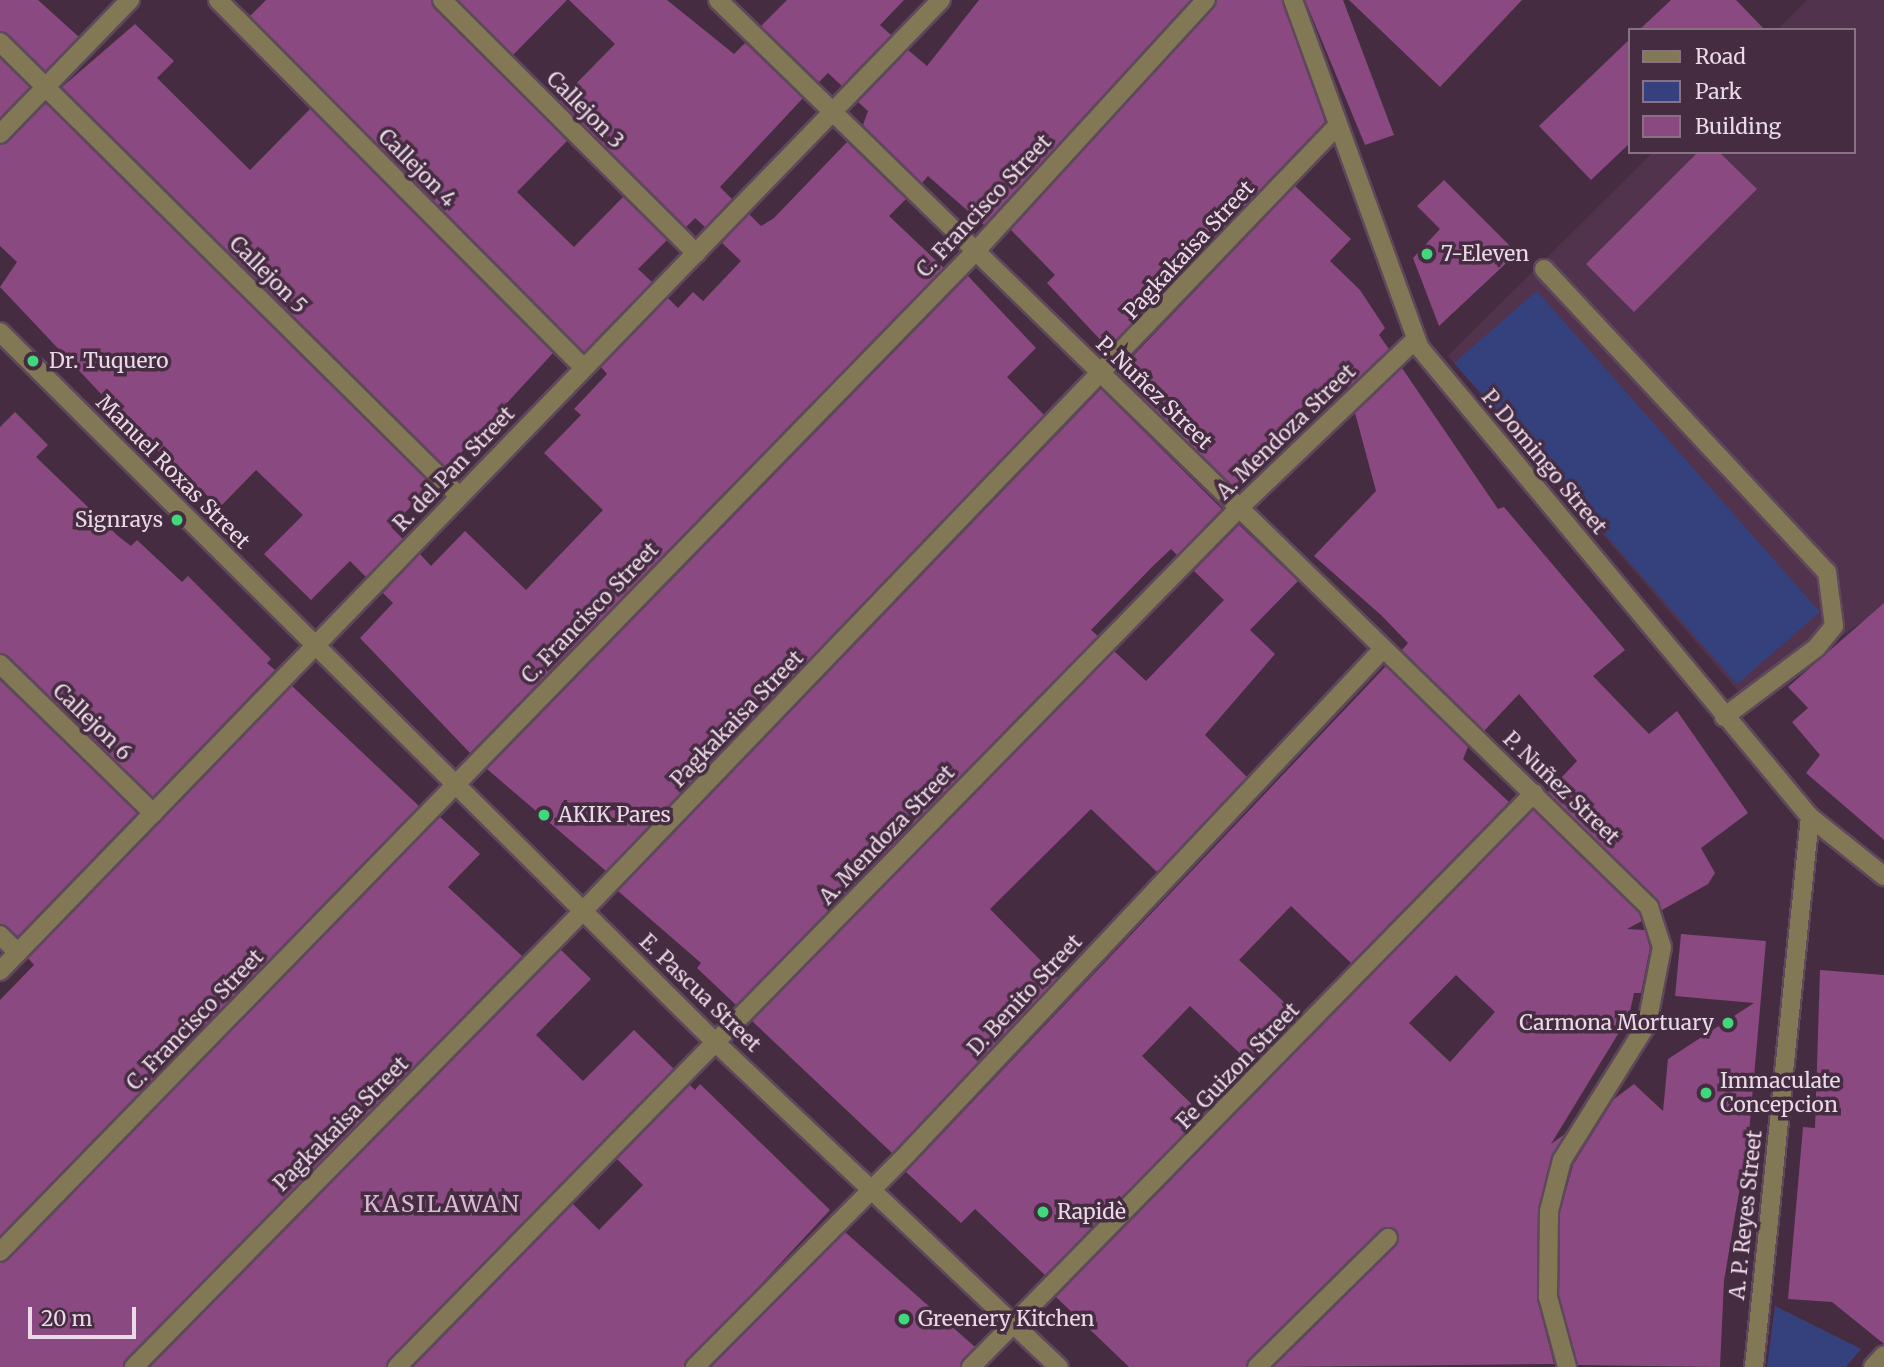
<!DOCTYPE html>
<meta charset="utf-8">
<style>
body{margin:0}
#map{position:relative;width:1884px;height:1367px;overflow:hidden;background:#452c41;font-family:Merriweather,serif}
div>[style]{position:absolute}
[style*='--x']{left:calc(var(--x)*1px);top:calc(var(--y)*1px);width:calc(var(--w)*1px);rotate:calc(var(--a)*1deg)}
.built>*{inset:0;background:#52334e}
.green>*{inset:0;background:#35417d}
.building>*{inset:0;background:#8a4981}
.roads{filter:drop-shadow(2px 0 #5f485b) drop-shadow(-2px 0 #5f485b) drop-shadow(0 2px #5f485b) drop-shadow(0 -2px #5f485b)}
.minor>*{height:18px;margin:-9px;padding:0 9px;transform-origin:9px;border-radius:9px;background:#837855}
.dots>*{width:19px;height:19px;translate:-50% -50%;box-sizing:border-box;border:4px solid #452c41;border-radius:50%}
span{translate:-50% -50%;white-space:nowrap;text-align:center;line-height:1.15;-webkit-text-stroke:7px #452c41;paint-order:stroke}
.street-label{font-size:21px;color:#ead9e6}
.poi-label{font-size:21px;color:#ead9e6}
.left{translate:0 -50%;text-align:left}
.right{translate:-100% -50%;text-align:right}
.neighbourhood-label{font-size:23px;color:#d9b9d3;letter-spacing:2px}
.legend{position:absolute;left:1628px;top:28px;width:228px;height:126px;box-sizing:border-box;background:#452c41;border:2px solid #877183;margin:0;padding:9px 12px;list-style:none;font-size:21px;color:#ead9e6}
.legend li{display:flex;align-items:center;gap:14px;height:35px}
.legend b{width:35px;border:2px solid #877183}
.scale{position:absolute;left:28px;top:1307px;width:108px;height:32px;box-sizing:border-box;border:4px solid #ead9e6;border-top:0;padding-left:9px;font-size:21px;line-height:24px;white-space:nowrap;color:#ead9e6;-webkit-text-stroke:5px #452c41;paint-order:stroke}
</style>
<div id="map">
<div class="built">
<i style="clip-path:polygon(1807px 0,1884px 0,1884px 607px,1746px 700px,1448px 356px,1653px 152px,1854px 152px,1854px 30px,1777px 30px)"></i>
</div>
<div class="green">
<i style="clip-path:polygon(1537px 291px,1820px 612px,1737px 684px,1454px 363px)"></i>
<i style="clip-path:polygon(1775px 1306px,1861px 1349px,1846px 1367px,1767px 1367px)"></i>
</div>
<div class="building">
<i style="clip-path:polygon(0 0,38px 0,79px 37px,45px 71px,0 31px)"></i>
<i style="clip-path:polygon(266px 0,431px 0,567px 141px,517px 192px,574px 247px,623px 197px,667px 240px,638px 269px,652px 282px,584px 352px,250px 16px)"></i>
<i style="clip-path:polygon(458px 0,567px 0,513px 55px)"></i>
<i style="clip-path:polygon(569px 0,667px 0,734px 54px,745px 43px,803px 98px,720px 187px,732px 199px,705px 227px,695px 218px,686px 227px,559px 101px,615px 44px)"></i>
<i style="clip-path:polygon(787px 0,904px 0,880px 25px,891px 35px,842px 86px,828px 73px,819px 82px,761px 26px)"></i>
<i style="clip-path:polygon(979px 0,1191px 0,984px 225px,928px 176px,922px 183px,863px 125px,868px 111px,858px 102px,908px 50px,927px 66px)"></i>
<i style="clip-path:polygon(1217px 0,1282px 0,1325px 122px,1108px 348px,1047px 283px,1055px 275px,1011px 230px)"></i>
<i style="clip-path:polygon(1305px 0,1343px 0,1394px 135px,1365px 145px)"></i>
<i style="clip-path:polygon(1349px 0,1522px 0,1440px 87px)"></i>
<i style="clip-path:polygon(1671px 0,1736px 0,1765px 30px,1639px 30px)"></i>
<i style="clip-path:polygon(135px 24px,174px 61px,157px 78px,250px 170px,310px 109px,553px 353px,447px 468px,62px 87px)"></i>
<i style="clip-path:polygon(1630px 39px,1630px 143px,1591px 180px,1539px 126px)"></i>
<i style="clip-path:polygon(0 58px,30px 87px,0 118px)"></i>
<i style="clip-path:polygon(46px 103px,432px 485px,391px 527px,403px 539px,366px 577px,350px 561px,311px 600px,264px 554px,303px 515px,256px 470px,220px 507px,137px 432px,0 287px,17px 262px,0 246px,0 145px)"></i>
<i style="clip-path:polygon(847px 142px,906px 199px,889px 216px,944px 268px,470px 753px,360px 638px,393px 603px,383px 593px,420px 554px,431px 566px,465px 531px,526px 590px,603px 510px,544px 453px,581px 415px,574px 409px,607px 374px,601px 367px,668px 298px,678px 308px,693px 292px,703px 301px,741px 261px,722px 243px,749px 214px,761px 226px,774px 218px)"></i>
<i style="clip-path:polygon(1698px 152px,1719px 152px,1757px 189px,1634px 312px,1586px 264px)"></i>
<i style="clip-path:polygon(1444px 180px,1517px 253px,1439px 326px,1413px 258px,1440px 229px,1417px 206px)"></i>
<i style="clip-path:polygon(1295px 186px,1351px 239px,1330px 261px,1360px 290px,1385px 328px,1379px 335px,1389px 349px,1348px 388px,1344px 374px,1323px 396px,1318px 391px,1264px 446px,1273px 454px,1237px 490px,1117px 373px)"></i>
<i style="clip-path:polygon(968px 276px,1036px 348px,1007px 377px,1044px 415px,606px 871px,487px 769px)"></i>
<i style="clip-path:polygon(1402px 368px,1498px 509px,1504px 507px,1625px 650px,1593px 676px,1649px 734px,1677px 711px,1748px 813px,1701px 848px,1715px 873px,1708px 884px,1662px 910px,1548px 792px,1577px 761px,1519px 694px,1484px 731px,1402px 650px,1408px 643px,1381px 615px,1314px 556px,1376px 491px,1355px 413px)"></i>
<i style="clip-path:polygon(1101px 389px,1222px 509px,1177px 555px,1171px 549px,1152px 567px,1091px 630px,1098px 636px,736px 1005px,697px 968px,701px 963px,618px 891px)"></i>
<i style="clip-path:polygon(15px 412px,48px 445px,36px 457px,118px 536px,131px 546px,137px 540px,182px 582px,188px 576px,271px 659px,267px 663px,275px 670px,153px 797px,0 653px,0 427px)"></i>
<i style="clip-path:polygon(1239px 525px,1298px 581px,1250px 630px,1275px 654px,1205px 735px,1247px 777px,1157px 872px,1091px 809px,990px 909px,1058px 978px,892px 1153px,752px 1021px,1114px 651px,1146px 681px,1224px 600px,1194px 571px)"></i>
<i style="clip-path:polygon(1884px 603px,1884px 840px,1806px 773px,1820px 755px,1792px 722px,1808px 708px,1788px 687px)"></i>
<i style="clip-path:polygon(1386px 666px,1468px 747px,1463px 759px,1509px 802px,1351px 963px,1291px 906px,1239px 960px,1299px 1016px,1252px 1065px,1190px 1006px,1142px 1056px,1203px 1115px,1045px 1275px,975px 1209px,961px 1223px,906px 1172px)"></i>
<i style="clip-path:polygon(0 680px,137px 813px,18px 936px,0 924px)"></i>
<i style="clip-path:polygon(292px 686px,419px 806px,0 1236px,0 1000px,34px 965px,28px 958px)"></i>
<i style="clip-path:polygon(evenodd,1533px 810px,1639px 913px,1642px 921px,1627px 929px,1645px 930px,1650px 948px,1641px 993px,1634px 993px,1629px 1016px,1551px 1144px,1565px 1134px,1551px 1157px,1538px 1211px,1537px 1297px,1554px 1364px,1273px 1367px,1396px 1246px,1399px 1235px,1386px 1227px,1246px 1367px,1129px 1367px,1056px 1297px,1533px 810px,1456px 975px,1495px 1012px,1450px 1062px,1409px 1023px,1456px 975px)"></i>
<i style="clip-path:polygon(440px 817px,480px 854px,448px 887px,522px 956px,123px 1367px,0 1367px,0 1263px)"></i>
<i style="clip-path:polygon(1681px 934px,1766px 941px,1749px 1133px,1724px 1281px,1720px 1367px,1578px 1365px,1559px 1296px,1560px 1212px,1573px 1165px,1614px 1099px,1634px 1084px,1663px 1111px,1668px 1059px,1754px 1003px,1675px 996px)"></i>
<i style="clip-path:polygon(561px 950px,591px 979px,536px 1035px,583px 1081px,634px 1030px,674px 1069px,386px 1367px,150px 1367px)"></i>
<i style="clip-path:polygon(1820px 970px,1884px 975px,1884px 1344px,1832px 1302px,1788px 1299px,1803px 1127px,1815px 1128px)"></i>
<i style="clip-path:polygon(700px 1084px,830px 1210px,684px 1367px,413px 1367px,573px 1204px,599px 1230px,643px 1185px,617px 1159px,690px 1085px,695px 1090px)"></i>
<i style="clip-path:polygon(845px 1232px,975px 1347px,960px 1367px,711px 1367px)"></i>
</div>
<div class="roads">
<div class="minor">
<i style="--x:218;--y:0;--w:519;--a:45.16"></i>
<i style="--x:442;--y:0;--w:359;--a:44.9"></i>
<i style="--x:718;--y:0;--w:1300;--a:44.25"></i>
<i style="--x:1649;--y:907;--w:42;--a:72"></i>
<i style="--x:1662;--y:947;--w:78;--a:101"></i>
<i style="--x:1647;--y:1024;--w:160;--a:122"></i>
<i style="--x:1562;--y:1160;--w:53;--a:104.3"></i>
<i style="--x:1549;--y:1211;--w:86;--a:90.7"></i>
<i style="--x:1548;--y:1297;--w:73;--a:74.8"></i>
<i style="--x:1293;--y:0;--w:369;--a:70"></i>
<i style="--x:1419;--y:347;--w:611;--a:50.24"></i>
<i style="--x:1810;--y:817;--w:95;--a:38.6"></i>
<i style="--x:0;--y:42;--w:646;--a:44.69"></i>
<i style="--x:0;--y:134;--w:187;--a:-45.9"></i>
<i style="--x:1544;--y:269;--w:415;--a:47"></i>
<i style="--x:1827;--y:572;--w:54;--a:82.6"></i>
<i style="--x:1834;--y:626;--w:28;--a:129"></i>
<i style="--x:1816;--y:648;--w:115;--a:143.1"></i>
<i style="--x:0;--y:332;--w:1009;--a:44.8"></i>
<i style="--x:716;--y:1043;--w:472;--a:43.4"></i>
<i style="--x:0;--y:664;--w:214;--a:44.2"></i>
<i style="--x:0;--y:935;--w:25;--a:45"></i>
<i style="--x:0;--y:971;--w:1352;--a:-45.9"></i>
<i style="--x:0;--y:1252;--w:1395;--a:-45.73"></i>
<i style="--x:974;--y:253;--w:343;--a:-47.5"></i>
<i style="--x:134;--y:1367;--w:640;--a:-45.44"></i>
<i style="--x:583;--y:911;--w:1088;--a:-46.15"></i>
<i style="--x:397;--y:1367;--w:1203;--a:-45.57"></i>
<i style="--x:1239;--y:508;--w:243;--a:-43.7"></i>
<i style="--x:695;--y:1367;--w:302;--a:-45.1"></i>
<i style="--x:908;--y:1153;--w:693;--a:-46.7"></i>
<i style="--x:971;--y:1367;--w:804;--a:-45.55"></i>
<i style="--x:1257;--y:1367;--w:184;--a:-44.6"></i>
<i style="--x:1754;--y:1367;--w:553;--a:-84.19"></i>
<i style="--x:1873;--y:1367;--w:16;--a:-47"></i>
</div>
</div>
<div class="dots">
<i style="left:1427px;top:254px;background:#41d77c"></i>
<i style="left:33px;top:361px;background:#41d77c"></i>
<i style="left:177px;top:520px;background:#41d77c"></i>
<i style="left:544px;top:815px;background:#41d77c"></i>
<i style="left:1728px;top:1023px;background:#41d77c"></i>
<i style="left:1706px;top:1093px;background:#41d77c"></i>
<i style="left:1043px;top:1212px;background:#41d77c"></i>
<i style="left:904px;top:1319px;background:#41d77c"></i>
</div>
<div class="street-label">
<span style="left:585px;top:110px;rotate:45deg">Callejon 3</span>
<span style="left:417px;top:168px;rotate:45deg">Callejon 4</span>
<span style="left:984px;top:206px;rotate:-47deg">C. Francisco Street</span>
<span style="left:1189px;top:250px;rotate:-47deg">Pagkakaisa Street</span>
<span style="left:268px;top:275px;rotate:45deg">Callejon 5</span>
<span style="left:1154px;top:393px;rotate:44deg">P. Nuñez Street</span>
<span style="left:1286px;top:432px;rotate:-44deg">A. Mendoza Street</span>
<span style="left:1544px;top:462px;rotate:50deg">P. Domingo Street</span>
<span style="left:454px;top:469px;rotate:-46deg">R. del Pan Street</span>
<span style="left:173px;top:472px;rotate:45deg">Manuel Roxas Street</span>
<span style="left:590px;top:613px;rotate:-46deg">C. Francisco Street</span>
<span style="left:737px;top:719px;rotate:-46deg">Pagkakaisa Street</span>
<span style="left:92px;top:722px;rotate:44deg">Callejon 6</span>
<span style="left:1561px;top:788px;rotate:44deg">P. Nuñez Street</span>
<span style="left:887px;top:835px;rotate:-46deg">A. Mendoza Street</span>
<span style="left:700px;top:993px;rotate:44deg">E. Pascua Street</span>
<span style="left:1025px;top:995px;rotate:-47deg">D. Benito Street</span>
<span style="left:195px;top:1020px;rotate:-46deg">C. Francisco Street</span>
<span style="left:1238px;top:1066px;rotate:-46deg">Fe Guizon Street</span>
<span style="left:341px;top:1124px;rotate:-45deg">Pagkakaisa Street</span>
<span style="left:1746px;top:1215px;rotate:-84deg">A. P. Reyes Street</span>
</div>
<div class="poi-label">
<span class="left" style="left:1441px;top:254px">7-Eleven</span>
<span class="left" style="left:49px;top:361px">Dr. Tuquero</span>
<span class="right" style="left:163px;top:520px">Signrays</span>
<span class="left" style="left:558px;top:815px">AKIK Pares</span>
<span class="right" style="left:1714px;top:1023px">Carmona Mortuary</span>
<span class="left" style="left:1720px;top:1093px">Immaculate<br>Concepcion</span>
<span class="left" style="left:1057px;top:1212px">Rapidè</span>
<span class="left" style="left:918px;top:1319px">Greenery Kitchen</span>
</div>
<div class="neighbourhood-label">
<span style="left:442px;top:1204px">KASILAWAN</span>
</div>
<ul class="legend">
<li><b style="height:9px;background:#837855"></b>Road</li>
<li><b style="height:19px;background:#35417d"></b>Park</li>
<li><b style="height:19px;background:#8a4981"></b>Building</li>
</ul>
<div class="scale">20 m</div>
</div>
